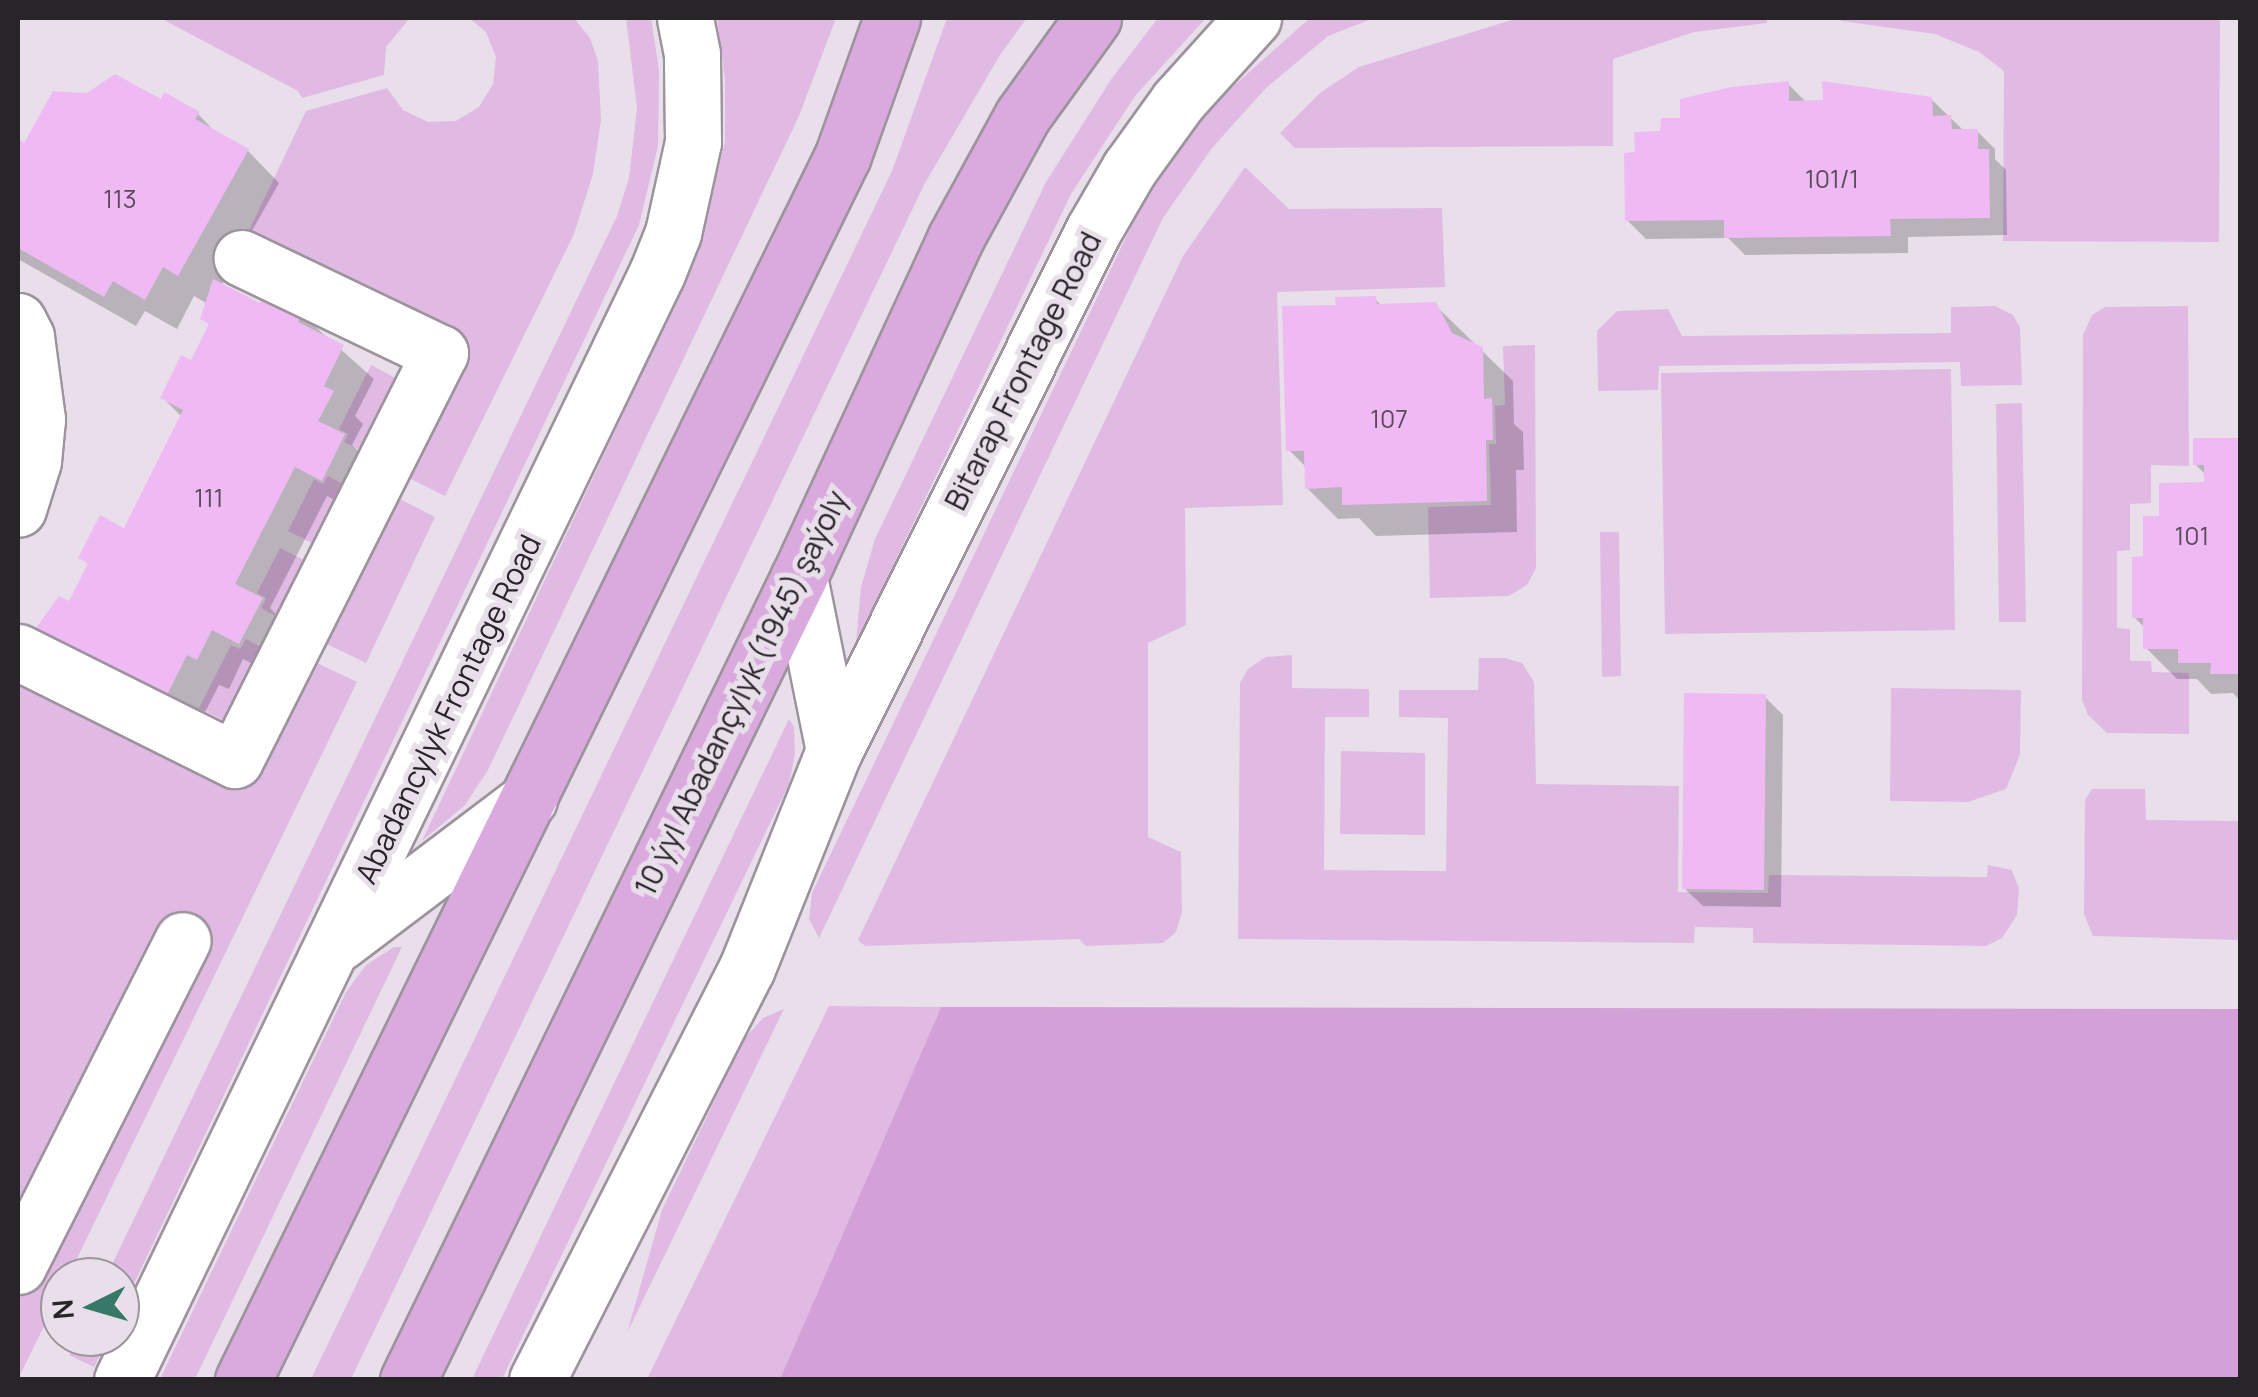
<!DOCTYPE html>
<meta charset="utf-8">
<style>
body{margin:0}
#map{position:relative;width:2258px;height:1397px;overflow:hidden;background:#e9dfea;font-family:Manrope,sans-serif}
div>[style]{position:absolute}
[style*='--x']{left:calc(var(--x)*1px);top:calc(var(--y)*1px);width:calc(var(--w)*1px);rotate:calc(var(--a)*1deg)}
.green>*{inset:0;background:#e1bae4}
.forest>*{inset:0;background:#d3a0d7}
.shadow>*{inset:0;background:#0003}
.building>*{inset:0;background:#efbaf3}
.roads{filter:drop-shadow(2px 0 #9c939c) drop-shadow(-2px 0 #9c939c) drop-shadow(0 2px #9c939c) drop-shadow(0 -2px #9c939c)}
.minor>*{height:55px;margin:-27.5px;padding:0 27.5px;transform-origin:27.5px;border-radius:27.5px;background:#fff}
.major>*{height:55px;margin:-27.5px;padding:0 27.5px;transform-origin:27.5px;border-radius:27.5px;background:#daaadf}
span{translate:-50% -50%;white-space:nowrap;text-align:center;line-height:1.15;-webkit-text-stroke:10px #e9dfea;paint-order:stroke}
.number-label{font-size:25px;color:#5a4a5b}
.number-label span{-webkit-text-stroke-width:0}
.street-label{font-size:30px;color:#282528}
.frame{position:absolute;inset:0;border:20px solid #282528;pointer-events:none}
.north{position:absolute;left:40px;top:1257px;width:100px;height:100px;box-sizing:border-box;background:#e9dfea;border:2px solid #9c959c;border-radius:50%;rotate:265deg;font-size:28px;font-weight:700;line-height:40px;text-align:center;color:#282528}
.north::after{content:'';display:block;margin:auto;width:35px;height:45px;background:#377869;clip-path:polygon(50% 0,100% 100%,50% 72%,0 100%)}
</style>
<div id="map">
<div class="green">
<i style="clip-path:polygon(160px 18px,410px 18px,386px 47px,384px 75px,302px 98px,298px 91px)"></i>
<i style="clip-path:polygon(469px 18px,574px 18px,590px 38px,598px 61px,601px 120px,593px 174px,574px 234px,445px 496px,407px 477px,470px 348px,245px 239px,306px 111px,387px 88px,403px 110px,428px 122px,456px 121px,479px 107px,493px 84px,496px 57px,486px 32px)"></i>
<i style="clip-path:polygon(626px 18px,651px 18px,659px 70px,658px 146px,639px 225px,120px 1313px,120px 1277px,106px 1277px,617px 216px,629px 178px,637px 108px)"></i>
<i style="clip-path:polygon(717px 18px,836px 18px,799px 116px,488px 770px,465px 805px,422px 841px,695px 261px,725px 142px,725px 80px)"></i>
<i style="clip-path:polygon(947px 18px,1027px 18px,1000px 55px,925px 183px,351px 1379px,311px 1379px,892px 171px)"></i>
<i style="clip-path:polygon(1158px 18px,1206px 18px,1135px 96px,1071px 194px,856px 643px,861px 587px,875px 539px,1046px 182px,1112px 78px)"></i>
<i style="clip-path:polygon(1310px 18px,1374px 18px,1328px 36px,1266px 88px,1212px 148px,1163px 218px,819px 938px,809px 919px,812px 893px,1141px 206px,1165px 167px,1219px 99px)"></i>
<i style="clip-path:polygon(1518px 18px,1767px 18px,1767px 23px,1694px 32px,1613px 59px,1613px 146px,1295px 148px,1280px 133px,1320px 93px,1359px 67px)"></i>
<i style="clip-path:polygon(1841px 18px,2220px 18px,2219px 242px,2003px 241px,2004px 71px,1979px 52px,1935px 34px,1841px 21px)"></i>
<i style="clip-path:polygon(1245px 167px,1289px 209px,1442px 208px,1445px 287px,1277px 292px,1283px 505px,1185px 508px,1186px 625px,1148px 643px,1148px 837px,1181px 852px,1182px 912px,1176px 932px,1163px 943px,1086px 946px,1079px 939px,865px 946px,858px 940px,1183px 256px)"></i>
<i style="clip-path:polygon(1995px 306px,2013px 315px,2020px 327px,2022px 385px,1961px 386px,1960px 362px,1659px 366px,1658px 390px,1598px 391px,1597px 331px,1617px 311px,1668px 309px,1682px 336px,1951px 333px,1951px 307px)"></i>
<i style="clip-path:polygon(2188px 306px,2189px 466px,2151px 465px,2151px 503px,2130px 504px,2130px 550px,2117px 551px,2117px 628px,2130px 629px,2130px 661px,2151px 661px,2152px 672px,2189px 673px,2189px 734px,2107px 733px,2088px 715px,2082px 700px,2083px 335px,2092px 315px,2105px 307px)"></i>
<i style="clip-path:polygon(1535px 345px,1536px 568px,1527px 585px,1509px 596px,1430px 598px,1428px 507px,1491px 505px,1489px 444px,1496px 444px,1495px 406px,1505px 405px,1503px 346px)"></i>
<i style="clip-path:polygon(371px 365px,403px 382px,367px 454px,344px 442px,348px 434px,339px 429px)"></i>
<i style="clip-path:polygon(1951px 369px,1955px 630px,1665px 634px,1661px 373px)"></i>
<i style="clip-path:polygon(2022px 403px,2026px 622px,1999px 622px,1996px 404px)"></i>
<i style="clip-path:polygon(328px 476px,350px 488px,320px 547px,288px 531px,314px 479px,323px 484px)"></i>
<i style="clip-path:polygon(396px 497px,435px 517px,366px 663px,321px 641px)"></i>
<i style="clip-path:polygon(1600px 532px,1619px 532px,1621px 676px,1602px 677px)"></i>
<i style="clip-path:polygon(280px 548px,312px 564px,283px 620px,261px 608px,266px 598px,257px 593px)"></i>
<i style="clip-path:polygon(246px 639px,268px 651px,231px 724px,199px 708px,231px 645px,240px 649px)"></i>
<i style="clip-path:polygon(1292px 655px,1292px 688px,1369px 689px,1369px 717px,1325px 717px,1324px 870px,1446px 871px,1448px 718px,1399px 717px,1399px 690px,1478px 690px,1479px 658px,1505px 658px,1522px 663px,1534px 682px,1536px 784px,1679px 786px,1678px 892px,1768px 893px,1769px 875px,1987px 877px,1988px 865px,2012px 870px,2019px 889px,2017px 915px,2002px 938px,1986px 946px,1753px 943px,1753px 928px,1695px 927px,1694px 943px,1238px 939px,1240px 683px,1248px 669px,1266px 657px)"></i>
<i style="clip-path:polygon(311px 660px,357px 682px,68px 1277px,60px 1277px,60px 1294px,18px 1379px,18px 1301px,198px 943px,18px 1235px,18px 676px,242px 791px)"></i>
<i style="clip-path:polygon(1891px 688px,2021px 690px,2020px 755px,2006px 789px,1968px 802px,1890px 801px)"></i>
<i style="clip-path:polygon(789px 719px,794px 727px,795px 754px,789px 784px,502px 1379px,472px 1379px)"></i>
<i style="clip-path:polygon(1341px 751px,1425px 753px,1425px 835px,1340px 834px)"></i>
<i style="clip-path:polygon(2092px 789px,2145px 789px,2146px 820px,2240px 821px,2240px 940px,2093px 936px,2084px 914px,2085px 800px)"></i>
<i style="clip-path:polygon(394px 947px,402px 947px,195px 1379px,160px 1379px,346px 992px,366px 965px)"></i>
<i style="clip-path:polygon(829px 1006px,941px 1007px,780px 1379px,647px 1379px)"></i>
<i style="clip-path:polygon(784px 1009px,627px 1333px,662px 1210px,744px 1039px,763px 1018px)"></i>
<i style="clip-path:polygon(77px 1337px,109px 1337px,94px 1367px,69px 1355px)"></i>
</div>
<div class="forest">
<i style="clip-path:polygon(941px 1007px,2240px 1009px,2240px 1379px,780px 1379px)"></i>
</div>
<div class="shadow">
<i style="clip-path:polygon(1788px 84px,1807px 103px,1931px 99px,1964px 131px,1977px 131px,1995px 149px,1995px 159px,2006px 170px,2007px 235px,1908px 237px,1908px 253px,1745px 255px,1728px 238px,1646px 239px,1627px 220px,1637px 155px,1682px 120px)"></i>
<i style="clip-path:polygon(162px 102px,198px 114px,218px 135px,248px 151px,279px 183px,221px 286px,261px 306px,302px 315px,374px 379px,355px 416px,363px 424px,352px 445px,375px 468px,353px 510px,327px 496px,270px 608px,292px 631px,271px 673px,243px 659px,229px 689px,219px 685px,199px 724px,70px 659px,39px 628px,70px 604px,89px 565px,82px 557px,125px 531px,182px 417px,163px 398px,192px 363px,211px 326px,203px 318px,208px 304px,194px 296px,177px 329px,145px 311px,136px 326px,18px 259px,18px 143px,25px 146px)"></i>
<i style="clip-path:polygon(1375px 299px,1383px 307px,1435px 305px,1513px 381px,1514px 424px,1523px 432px,1524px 470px,1516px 470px,1517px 532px,1376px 536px,1359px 518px,1338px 519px,1307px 488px,1307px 468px,1289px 450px,1339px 308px)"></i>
<i style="clip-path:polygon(2195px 441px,2240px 441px,2240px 701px,2233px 693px,2211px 694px,2197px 679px,2177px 679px,2146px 648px,2145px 628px,2134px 617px,2145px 559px,2162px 519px,2207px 485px,2207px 476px,2195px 464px)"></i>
<i style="clip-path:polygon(1764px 696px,1783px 715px,1781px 907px,1703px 906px,1684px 888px)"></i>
</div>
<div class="building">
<i style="clip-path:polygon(115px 74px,161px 99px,164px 92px,200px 112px,195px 119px,249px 149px,178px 276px,163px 267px,145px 300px,113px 281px,104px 297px,18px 248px,18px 139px,24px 143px,53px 91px,87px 93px)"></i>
<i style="clip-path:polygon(1789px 81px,1789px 101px,1823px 100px,1822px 81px,1932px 97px,1933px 116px,1951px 115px,1952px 129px,1978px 129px,1978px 149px,1989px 149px,1990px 218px,1890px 219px,1891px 236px,1724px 238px,1724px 220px,1625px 221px,1624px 153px,1635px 152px,1634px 132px,1660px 131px,1661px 118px,1680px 118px,1680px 99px,1731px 87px)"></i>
<i style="clip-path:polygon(213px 279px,260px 303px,265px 294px,303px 313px,298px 322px,344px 345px,324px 386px,334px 391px,318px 421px,345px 434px,322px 481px,295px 467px,235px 584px,263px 598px,239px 644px,212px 630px,197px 660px,187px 655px,167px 695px,121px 672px,116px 681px,79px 662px,83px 652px,36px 628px,59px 596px,69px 601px,88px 563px,78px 558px,100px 515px,124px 528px,183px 410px,160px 398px,181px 355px,191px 360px,209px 324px,200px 319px)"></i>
<i style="clip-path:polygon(1376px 296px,1377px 304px,1436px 302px,1452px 333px,1483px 347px,1484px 399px,1492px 398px,1493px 440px,1486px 440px,1487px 501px,1342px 505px,1342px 487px,1305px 489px,1304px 451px,1286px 451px,1282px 306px,1336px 305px,1335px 297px)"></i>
<i style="clip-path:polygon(2193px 438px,2240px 438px,2240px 674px,2210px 674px,2211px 663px,2178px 663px,2178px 649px,2143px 649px,2143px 618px,2132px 618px,2132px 557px,2143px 556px,2143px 516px,2159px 516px,2159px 483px,2204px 482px,2204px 465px,2193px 465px)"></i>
<i style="clip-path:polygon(1684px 693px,1766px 694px,1764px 890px,1682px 889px)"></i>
</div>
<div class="roads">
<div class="minor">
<i style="--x:18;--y:321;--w:18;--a:63"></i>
<i style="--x:26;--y:337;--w:83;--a:82.4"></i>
<i style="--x:37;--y:419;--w:42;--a:95.4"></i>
<i style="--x:33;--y:461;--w:50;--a:107.4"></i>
<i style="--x:799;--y:577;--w:177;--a:78.6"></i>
<i style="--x:18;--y:652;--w:242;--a:26.5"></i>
<i style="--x:235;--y:760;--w:456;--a:-63.3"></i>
<i style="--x:440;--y:353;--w:220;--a:-154.4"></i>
<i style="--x:340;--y:942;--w:237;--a:-37.1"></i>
<i style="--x:18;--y:1266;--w:365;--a:-63.2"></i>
<i style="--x:122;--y:1380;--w:1230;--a:-64.21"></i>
<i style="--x:657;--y:273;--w:43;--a:-68.2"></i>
<i style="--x:673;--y:233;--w:93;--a:-77.6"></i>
<i style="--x:693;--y:142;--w:88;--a:-90.7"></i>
<i style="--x:692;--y:54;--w:37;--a:-101"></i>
<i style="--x:537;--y:1380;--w:462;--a:-63"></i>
<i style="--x:747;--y:968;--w:234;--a:-68.2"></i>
<i style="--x:834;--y:751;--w:581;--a:-63.52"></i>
<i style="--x:1093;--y:231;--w:72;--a:-59.9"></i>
<i style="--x:1129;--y:169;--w:84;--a:-54.2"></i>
<i style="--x:1178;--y:101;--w:112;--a:-47.9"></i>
</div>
<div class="major">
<i style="--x:243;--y:1380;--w:1364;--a:-63.9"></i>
<i style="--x:843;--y:155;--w:145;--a:-70.3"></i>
<i style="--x:408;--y:1380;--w:893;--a:-64.04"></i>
<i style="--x:799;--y:577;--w:372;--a:-65.2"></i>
<i style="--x:955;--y:239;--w:141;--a:-61.3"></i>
<i style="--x:1023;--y:115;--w:120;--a:-54.2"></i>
</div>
</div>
<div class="number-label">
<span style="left:1832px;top:179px">101/1</span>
<span style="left:120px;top:199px">113</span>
<span style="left:1389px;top:419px">107</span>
<span style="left:209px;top:498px">111</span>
<span style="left:2192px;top:536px">101</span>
</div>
<div class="street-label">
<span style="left:1023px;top:371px;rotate:-63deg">Bitarap Frontage Road</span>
<span style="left:741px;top:693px;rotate:-64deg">10 ýyl Abadançylyk (1945) şaýoly</span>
<span style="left:448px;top:709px;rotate:-64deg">Abadancylyk Frontage Road</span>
</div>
<div class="frame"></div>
<div class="north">N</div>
</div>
